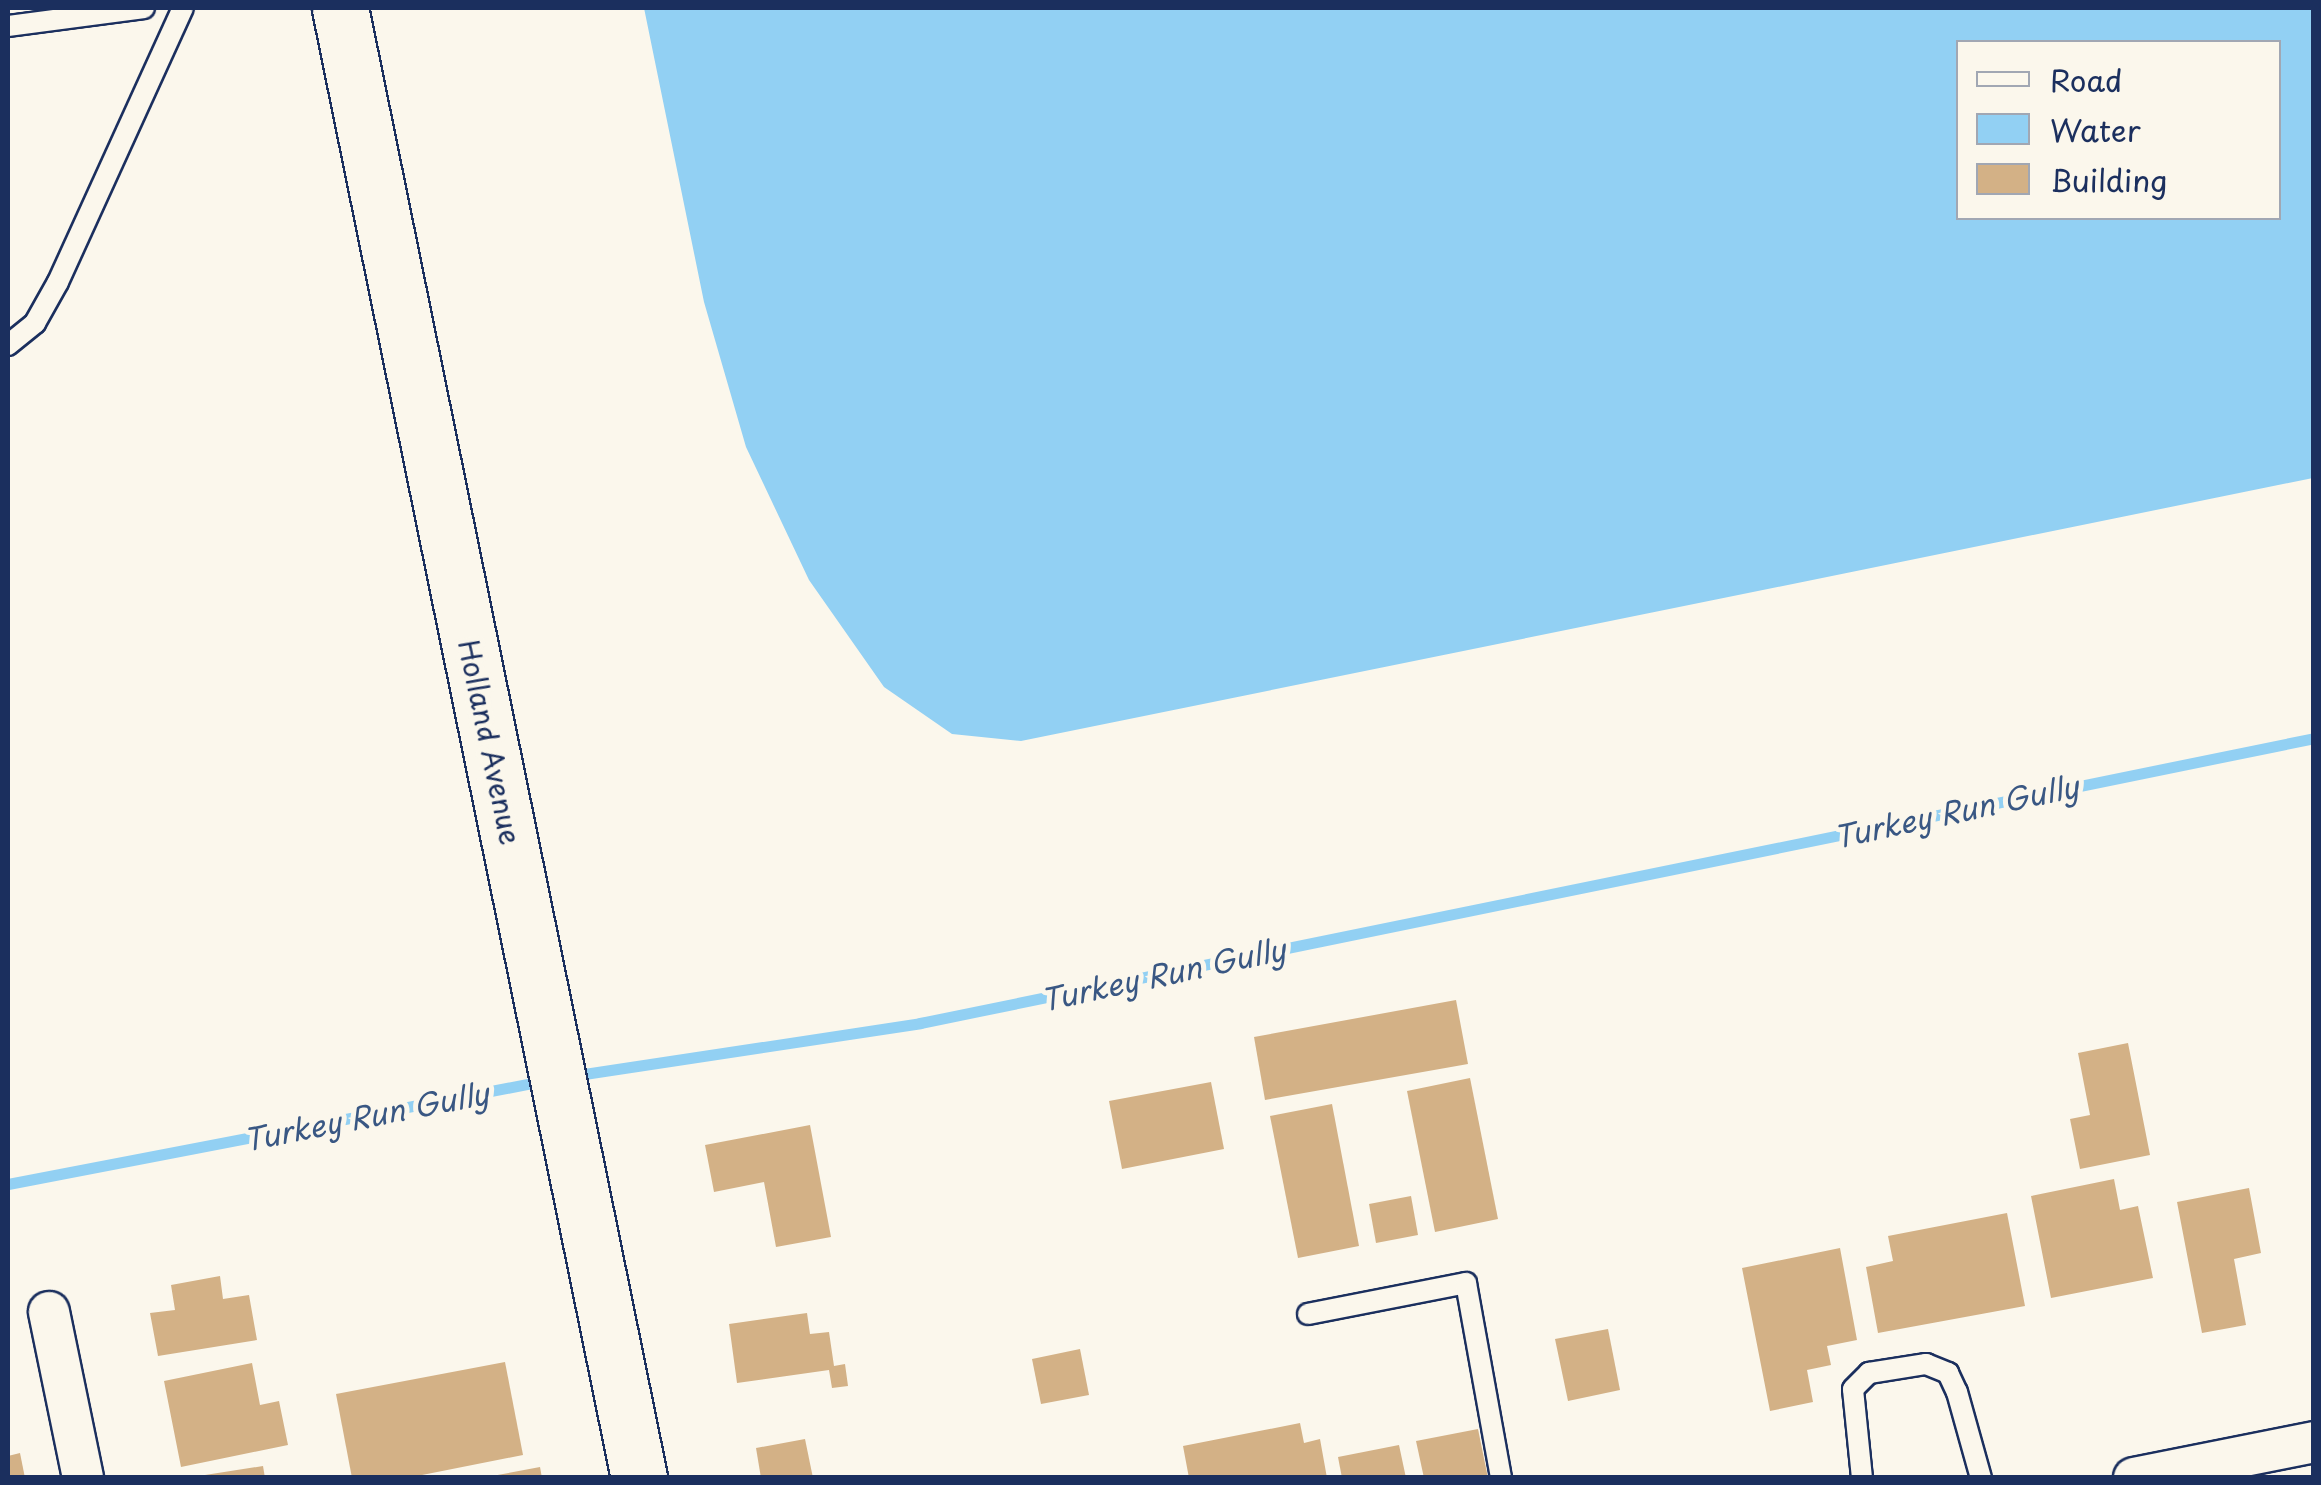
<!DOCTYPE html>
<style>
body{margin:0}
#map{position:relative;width:2321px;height:1485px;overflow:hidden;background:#fbf7ec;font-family:"Playpen Sans",sans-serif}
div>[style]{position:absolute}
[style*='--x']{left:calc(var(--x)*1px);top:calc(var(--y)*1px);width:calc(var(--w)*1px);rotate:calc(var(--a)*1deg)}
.water>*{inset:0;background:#92d0f3}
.stream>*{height:11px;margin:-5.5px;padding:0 5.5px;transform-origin:5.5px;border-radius:5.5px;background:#92d0f3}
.building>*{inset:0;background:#d3b186}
.roads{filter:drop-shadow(2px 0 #1b2f5e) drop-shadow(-2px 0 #1b2f5e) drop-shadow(0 2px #1b2f5e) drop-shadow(0 -2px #1b2f5e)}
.lane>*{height:20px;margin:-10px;padding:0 10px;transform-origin:10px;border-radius:10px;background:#fbf7ec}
.street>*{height:40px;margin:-20px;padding:0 20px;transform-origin:20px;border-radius:20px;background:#fbf7ec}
.secondary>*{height:55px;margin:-27.5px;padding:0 27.5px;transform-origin:27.5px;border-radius:27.5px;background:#fbf7ec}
span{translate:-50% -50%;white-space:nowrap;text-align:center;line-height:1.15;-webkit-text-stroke:10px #fbf7ec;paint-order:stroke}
.street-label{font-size:28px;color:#1b2f5e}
.water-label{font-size:30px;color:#395783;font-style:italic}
.frame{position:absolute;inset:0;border:10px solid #1b2f5e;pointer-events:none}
.legend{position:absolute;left:1956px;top:40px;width:325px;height:180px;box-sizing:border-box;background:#fbf7ec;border:2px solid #a1a7b3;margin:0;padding:12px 18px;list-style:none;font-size:30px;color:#1b2f5e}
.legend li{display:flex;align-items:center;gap:20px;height:50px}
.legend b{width:50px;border:2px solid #a1a7b3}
</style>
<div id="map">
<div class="water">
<i style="clip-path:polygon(evenodd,644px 8px,2313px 8px,2313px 478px,1021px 741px,952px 734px,884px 687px,809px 580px,746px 447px,704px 302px,644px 8px,1958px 42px,2278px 42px,2278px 218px,1958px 218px,1958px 42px)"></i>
</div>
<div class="stream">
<i style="--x:571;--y:1076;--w:353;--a:-8.6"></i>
<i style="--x:920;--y:1023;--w:1423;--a:-11.55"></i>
<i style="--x:8;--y:1184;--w:545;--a:-10.9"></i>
</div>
<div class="building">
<i style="clip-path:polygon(1456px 1000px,1468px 1064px,1265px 1100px,1254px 1037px)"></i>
<i style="clip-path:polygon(2128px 1043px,2150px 1155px,2080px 1169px,2070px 1119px,2090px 1115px,2078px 1053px)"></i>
<i style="clip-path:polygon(1470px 1078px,1498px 1219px,1435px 1232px,1407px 1091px)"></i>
<i style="clip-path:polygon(1211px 1082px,1224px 1149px,1122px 1169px,1109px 1101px)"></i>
<i style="clip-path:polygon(1332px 1104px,1359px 1246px,1298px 1258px,1270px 1116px)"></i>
<i style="clip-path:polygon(810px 1125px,831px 1237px,776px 1247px,764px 1182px,714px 1192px,705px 1145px)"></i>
<i style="clip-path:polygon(2114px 1179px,2120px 1210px,2138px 1206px,2153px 1278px,2051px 1298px,2031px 1196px)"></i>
<i style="clip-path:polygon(2249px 1188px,2261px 1253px,2234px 1259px,2246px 1325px,2202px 1333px,2177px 1202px)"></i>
<i style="clip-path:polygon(1411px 1196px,1418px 1235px,1376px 1243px,1369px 1204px)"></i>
<i style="clip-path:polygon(2007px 1213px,2025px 1306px,1878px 1333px,1866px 1267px,1893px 1261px,1888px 1236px)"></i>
<i style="clip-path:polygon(1840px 1248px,1857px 1340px,1827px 1346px,1831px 1365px,1807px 1370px,1813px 1402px,1770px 1411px,1742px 1268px)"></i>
<i style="clip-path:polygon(220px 1276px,223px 1299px,249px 1295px,257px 1340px,158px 1356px,150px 1313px,175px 1310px,171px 1285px)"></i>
<i style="clip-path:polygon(807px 1313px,810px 1334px,829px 1332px,834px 1366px,845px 1364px,848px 1386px,832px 1388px,829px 1370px,737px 1383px,729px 1324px)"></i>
<i style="clip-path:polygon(1608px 1329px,1620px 1390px,1568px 1401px,1555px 1339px)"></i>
<i style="clip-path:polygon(1080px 1349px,1089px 1395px,1041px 1404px,1032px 1359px)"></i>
<i style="clip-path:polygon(505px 1362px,523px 1455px,407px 1478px,352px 1478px,336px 1394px)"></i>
<i style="clip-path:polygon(252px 1363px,260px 1405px,279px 1401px,288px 1445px,181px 1467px,164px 1381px)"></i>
<i style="clip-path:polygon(1300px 1423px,1304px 1443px,1320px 1439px,1327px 1478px,1189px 1478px,1183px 1446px)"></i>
<i style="clip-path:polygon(1478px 1429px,1488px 1478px,1424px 1478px,1416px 1441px)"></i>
<i style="clip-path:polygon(805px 1439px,813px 1478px,761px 1478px,756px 1448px)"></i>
<i style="clip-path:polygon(1399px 1445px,1406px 1478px,1342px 1478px,1338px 1457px)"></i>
<i style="clip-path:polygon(20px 1453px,25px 1478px,8px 1478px,8px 1456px)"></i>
<i style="clip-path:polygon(263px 1466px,265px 1478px,205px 1478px,205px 1475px)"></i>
<i style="clip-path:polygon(540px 1467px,542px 1478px,492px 1478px,492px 1476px)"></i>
</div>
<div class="roads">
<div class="lane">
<i style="--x:8;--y:26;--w:137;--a:-7.5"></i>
<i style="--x:8;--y:345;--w:35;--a:-39"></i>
<i style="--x:35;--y:323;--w:47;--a:-60.7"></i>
<i style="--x:58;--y:282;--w:301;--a:-65.5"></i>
<i style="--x:1308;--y:1314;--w:161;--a:-11.1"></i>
<i style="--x:1466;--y:1283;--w:198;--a:79.8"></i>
<i style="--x:1862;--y:1478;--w:89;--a:-95.8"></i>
<i style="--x:1853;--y:1389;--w:23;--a:-45"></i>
<i style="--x:1869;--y:1373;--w:58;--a:-9"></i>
<i style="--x:1926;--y:1364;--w:24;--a:22"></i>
<i style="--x:1948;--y:1373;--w:21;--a:65"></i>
<i style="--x:1957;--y:1392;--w:89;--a:74.4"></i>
</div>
<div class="street">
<i style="--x:49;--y:1312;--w:169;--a:78.4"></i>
<i style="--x:2134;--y:1478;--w:184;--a:-11.3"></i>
</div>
<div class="secondary">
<i style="--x:340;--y:8;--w:1500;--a:78.5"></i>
</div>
</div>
<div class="street-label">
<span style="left:490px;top:742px;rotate:78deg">Holland Avenue</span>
</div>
<div class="water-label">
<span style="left:1956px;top:811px;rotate:-12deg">Turkey Run Gully</span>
<span style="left:1163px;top:974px;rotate:-12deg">Turkey Run Gully</span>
<span style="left:366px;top:1116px;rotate:-11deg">Turkey Run Gully</span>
</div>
<div class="frame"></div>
<ul class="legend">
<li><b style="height:12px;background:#fbf7ec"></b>Road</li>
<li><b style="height:28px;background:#92d0f3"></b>Water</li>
<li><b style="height:28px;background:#d3b186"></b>Building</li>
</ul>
</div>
